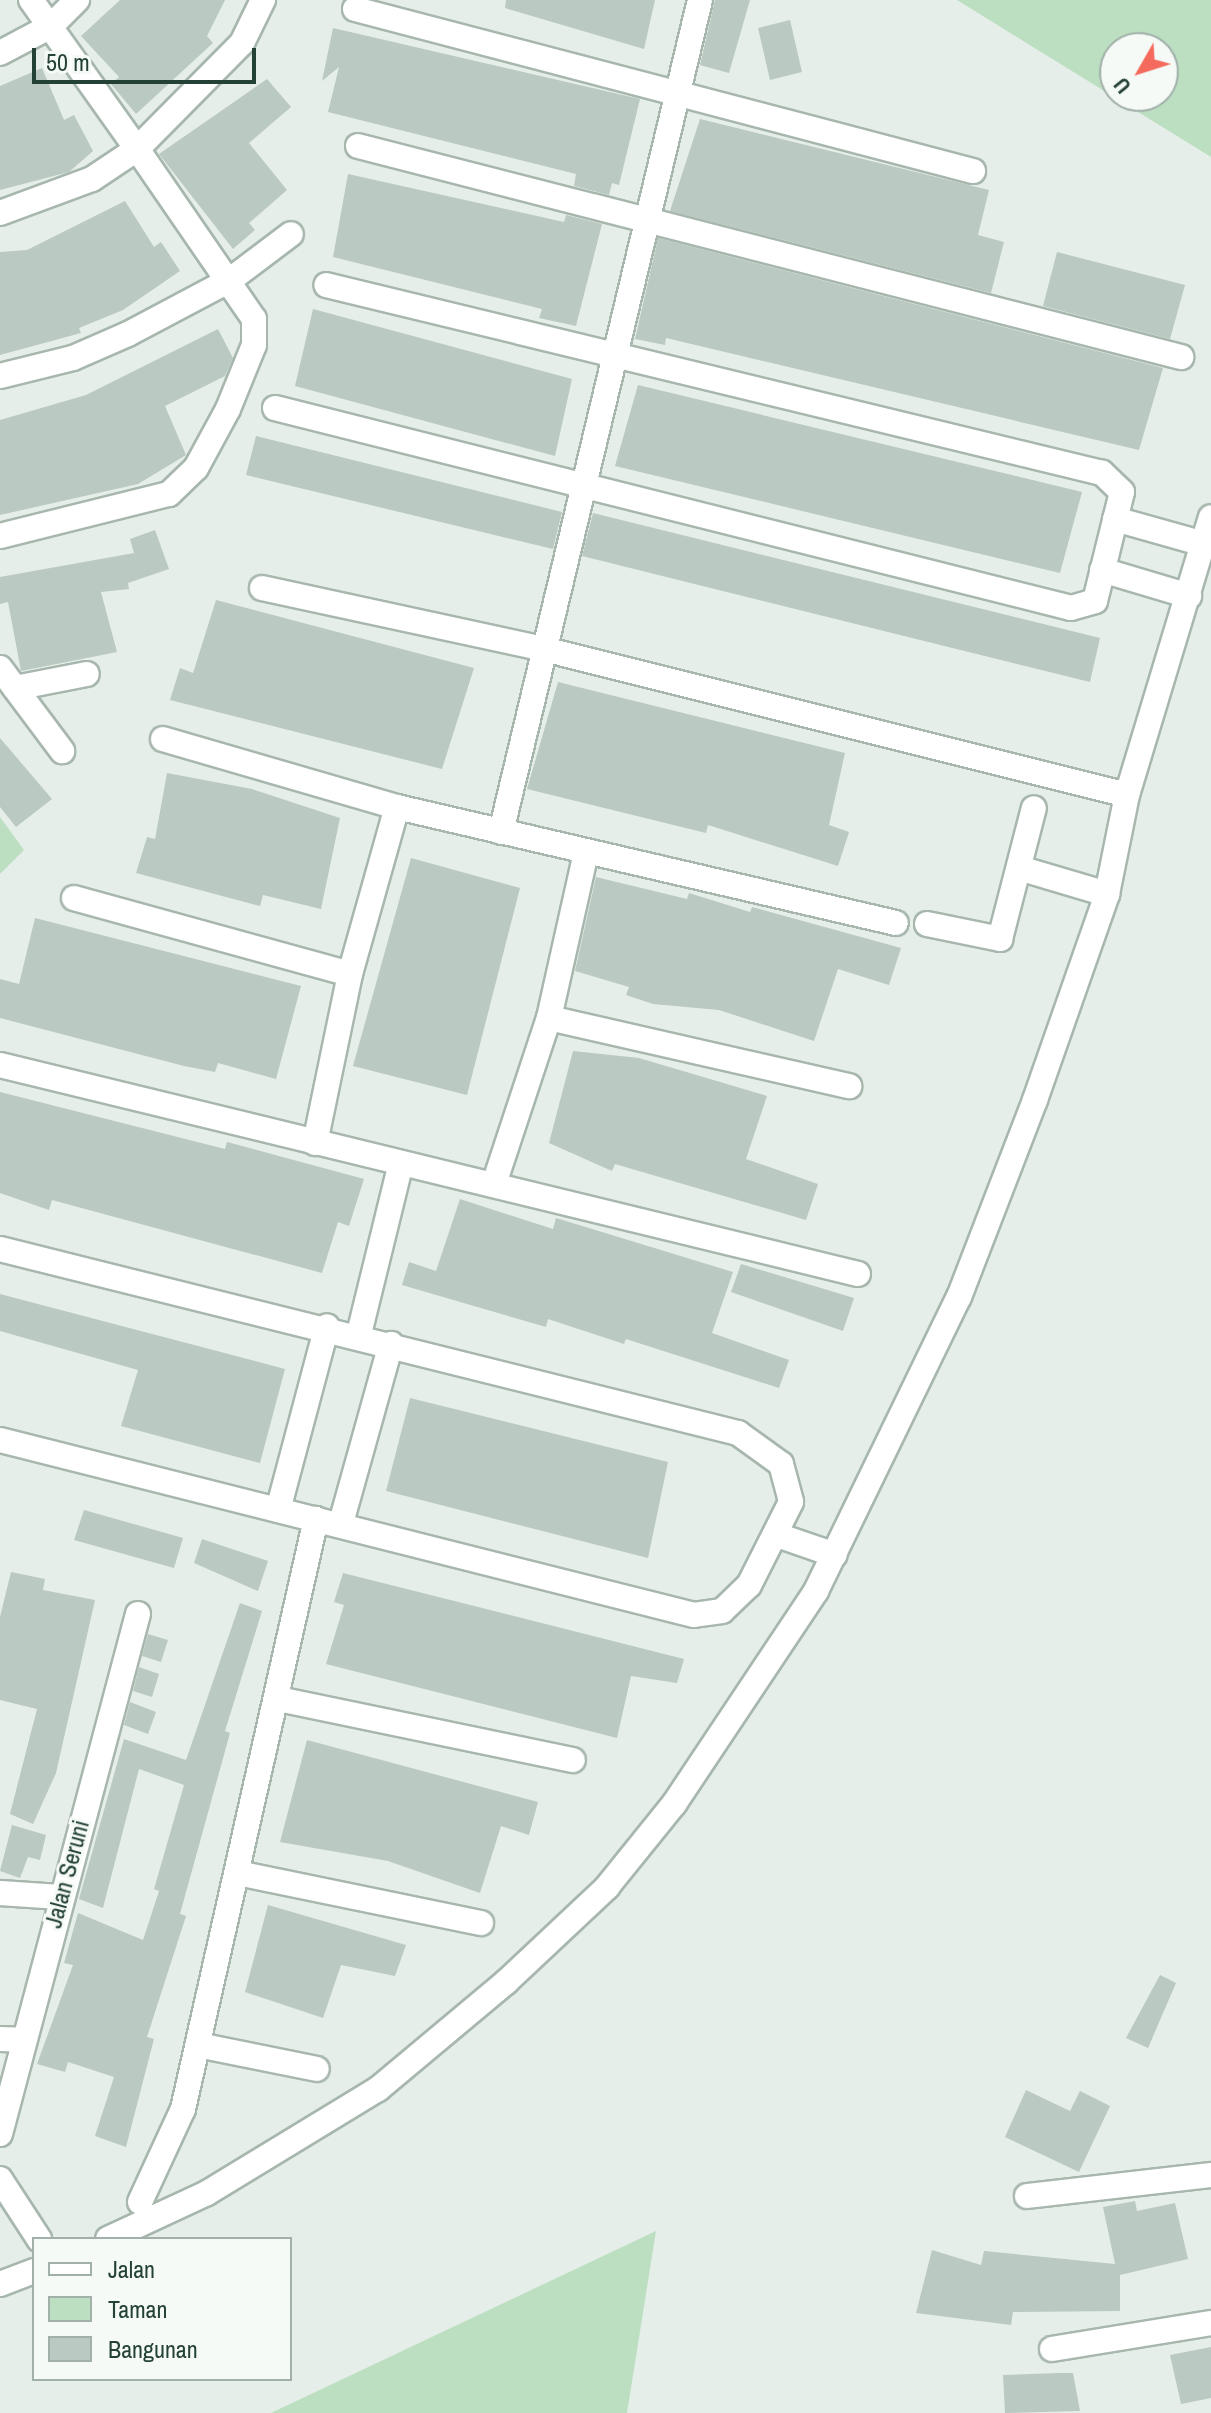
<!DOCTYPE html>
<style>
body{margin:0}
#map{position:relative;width:1211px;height:2413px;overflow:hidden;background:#e5eee8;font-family:"Archivo Narrow",sans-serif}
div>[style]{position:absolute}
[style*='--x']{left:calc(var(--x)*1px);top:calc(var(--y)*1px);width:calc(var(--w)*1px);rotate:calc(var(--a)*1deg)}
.green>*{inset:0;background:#bddfc1}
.building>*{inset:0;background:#bac9c1}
.roads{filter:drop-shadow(2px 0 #a7b7ae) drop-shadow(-2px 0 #a7b7ae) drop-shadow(0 2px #a7b7ae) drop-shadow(0 -2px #a7b7ae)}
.minor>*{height:24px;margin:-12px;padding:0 12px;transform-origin:12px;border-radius:12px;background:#fff}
span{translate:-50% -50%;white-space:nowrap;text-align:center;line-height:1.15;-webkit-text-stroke:6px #f5faf7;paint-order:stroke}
.street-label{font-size:24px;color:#234134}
.legend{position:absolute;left:32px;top:2237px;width:260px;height:144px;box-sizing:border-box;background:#f5faf7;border:2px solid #a1b0a9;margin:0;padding:10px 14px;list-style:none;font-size:24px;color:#234134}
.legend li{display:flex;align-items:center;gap:16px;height:40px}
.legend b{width:40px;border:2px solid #a1b0a9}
.north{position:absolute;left:1099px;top:32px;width:80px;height:80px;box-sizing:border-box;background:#f5faf7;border:2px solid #a1b0a9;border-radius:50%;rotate:231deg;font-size:22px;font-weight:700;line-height:32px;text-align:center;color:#234134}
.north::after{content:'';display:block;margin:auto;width:28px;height:36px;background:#f46b5d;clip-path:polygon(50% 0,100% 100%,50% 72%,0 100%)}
.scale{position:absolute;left:32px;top:48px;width:224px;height:36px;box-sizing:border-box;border:4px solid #234134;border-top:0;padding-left:10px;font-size:24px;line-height:28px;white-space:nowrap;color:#234134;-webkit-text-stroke:6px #f5faf7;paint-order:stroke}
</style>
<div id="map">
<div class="green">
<i style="clip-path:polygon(evenodd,957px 0,1211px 0,1211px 157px,957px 0,1115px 48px,1163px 48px,1163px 96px,1115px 96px,1115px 48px)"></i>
<i style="clip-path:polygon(0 817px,24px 850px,0 874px)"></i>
<i style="clip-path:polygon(656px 2231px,627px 2413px,271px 2413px)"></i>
</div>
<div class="building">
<i style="clip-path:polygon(120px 0,225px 0,207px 36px,213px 43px,136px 114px,111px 84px,119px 77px,81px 36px)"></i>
<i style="clip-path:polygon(506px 0,655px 0,644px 49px,505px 8px)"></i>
<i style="clip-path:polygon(715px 0,750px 0,729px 73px,700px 65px)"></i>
<i style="clip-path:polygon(790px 20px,802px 72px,770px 80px,758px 28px)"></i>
<i style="clip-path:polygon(333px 28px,640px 99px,619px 185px,612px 183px,609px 195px,574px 186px,576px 174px,328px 112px,339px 67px,322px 81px)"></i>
<i style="clip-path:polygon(42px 68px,64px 120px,74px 115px,93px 151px,69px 172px,0 190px,0 86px)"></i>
<i style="clip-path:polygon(267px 79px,291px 107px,249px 143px,287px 190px,249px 223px,255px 230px,233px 249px,159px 154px)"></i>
<i style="clip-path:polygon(700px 119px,989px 190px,978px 235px,1004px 242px,991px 293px,670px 211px)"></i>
<i style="clip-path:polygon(348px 174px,564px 222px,566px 215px,602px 224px,576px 326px,539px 318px,542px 309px,333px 257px)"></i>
<i style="clip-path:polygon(125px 201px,154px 247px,161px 242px,180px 271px,123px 310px,79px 328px,81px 333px,0 355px,0 252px,27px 250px)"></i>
<i style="clip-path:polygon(658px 238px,1163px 368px,1139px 450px,666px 338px,665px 345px,635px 339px)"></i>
<i style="clip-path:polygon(1057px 252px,1185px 285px,1170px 339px,1043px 306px)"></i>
<i style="clip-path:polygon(313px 309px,572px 379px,555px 456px,295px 386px)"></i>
<i style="clip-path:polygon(218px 329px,233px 358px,225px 376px,165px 406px,186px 455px,138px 484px,0 515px,0 420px,86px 395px)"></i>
<i style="clip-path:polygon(638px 385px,1082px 492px,1060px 573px,615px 466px)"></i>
<i style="clip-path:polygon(256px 436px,562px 512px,553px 549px,246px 475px)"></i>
<i style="clip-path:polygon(593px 513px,1100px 638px,1090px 682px,582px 556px)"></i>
<i style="clip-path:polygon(155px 530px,169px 569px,128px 583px,129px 589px,101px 592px,117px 652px,21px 671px,8px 602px,0 604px,0 577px,134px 553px,130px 539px)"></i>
<i style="clip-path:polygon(216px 600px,474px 668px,442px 769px,170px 700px,180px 668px,193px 673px)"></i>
<i style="clip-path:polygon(558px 682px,845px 753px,829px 825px,849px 832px,838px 866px,708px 825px,706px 833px,527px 789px)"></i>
<i style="clip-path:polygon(0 738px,52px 799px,16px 827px,0 807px)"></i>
<i style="clip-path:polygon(167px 773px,252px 789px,340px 818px,321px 909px,263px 895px,260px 906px,136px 873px,147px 837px,155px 839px)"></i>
<i style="clip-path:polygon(411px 858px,520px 888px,467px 1095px,353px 1066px)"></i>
<i style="clip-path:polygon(596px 877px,687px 899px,689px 893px,750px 912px,752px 907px,901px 948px,889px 985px,838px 969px,814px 1041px,719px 1010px,653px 1004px,626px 995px,629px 987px,575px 971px)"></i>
<i style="clip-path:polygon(35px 918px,301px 986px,276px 1079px,218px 1063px,215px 1072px,184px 1066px,0 1018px,0 979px,19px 984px)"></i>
<i style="clip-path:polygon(573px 1051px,639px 1058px,767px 1096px,746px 1159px,818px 1184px,806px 1220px,615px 1164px,612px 1171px,549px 1143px)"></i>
<i style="clip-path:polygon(0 1092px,225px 1149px,227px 1142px,364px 1179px,349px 1226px,338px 1222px,322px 1273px,52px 1200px,49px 1210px,0 1193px)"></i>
<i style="clip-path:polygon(460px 1199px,553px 1229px,556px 1218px,733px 1272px,712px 1333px,789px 1360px,779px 1388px,626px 1339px,624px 1344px,548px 1319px,546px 1327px,402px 1285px,409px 1262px,436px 1271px)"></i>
<i style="clip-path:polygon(741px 1264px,854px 1298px,843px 1331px,731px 1292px)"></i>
<i style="clip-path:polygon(0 1294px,285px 1369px,260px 1463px,121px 1426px,138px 1370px,0 1331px)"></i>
<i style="clip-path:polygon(410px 1398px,668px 1462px,648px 1558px,386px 1491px)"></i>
<i style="clip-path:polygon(84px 1510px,183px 1538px,174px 1568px,74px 1540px)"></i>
<i style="clip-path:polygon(202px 1539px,268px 1561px,258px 1591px,194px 1563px)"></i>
<i style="clip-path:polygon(11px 1572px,45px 1579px,43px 1590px,95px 1600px,56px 1773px,33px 1824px,10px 1814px,37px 1709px,0 1700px,0 1617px)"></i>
<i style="clip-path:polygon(343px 1573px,684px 1659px,677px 1683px,631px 1676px,617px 1738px,326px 1664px,344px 1605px,334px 1602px)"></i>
<i style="clip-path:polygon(240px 1603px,262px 1611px,225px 1731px,230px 1733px,180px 1914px,186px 1916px,147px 2037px,154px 2039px,126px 2147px,95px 2136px,114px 2077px,68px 2062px,65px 2072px,37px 2064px,73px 1965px,64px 1963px,78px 1913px,143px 1940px,159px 1891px,154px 1889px,184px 1785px,139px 1769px,103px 1908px,79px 1899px,124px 1739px,186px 1760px)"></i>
<i style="clip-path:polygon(148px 1634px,168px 1640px,161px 1662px,142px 1656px)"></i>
<i style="clip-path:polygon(139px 1667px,159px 1674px,152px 1697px,133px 1691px)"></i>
<i style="clip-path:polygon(130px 1702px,156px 1712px,148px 1734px,124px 1725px)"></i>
<i style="clip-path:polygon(307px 1740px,538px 1802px,529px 1835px,501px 1826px,480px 1893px,388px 1861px,280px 1842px)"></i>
<i style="clip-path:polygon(12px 1825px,46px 1835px,40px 1860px,28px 1857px,20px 1878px,0 1871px)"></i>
<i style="clip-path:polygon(268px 1905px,406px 1945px,395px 1976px,341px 1965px,323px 2018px,245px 1992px)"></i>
<i style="clip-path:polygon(1160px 1975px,1176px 1983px,1148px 2048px,1126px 2038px)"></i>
<i style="clip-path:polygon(1026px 2090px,1070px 2111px,1080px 2091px,1110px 2106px,1079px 2172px,1005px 2137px)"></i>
<i style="clip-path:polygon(1135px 2201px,1137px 2211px,1175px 2203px,1188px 2259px,1120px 2275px,1120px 2311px,1013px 2312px,1011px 2325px,916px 2313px,932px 2250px,981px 2265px,984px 2251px,1115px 2264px,1103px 2207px)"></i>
<i style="clip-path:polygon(1211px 2347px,1211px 2398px,1181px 2404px,1170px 2355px)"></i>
<i style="clip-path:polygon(1059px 2373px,1073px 2373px,1080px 2411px,1005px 2413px,1003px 2375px)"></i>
</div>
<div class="roads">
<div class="minor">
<i style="--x:355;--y:9;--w:639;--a:14.69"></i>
<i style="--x:0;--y:53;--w:58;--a:-27.9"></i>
<i style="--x:51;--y:26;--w:37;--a:-45"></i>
<i style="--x:358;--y:146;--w:850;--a:14.38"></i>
<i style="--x:0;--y:213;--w:98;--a:-20.3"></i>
<i style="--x:92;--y:179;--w:54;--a:-33.7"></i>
<i style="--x:137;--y:149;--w:183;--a:-125.4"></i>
<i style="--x:0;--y:376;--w:75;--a:-13.9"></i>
<i style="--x:73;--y:358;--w:60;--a:-23.6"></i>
<i style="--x:128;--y:334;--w:115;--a:-27.9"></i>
<i style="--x:230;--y:280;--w:76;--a:-37"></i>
<i style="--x:275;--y:408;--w:821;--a:14.1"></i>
<i style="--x:1071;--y:608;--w:25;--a:-16"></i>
<i style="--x:1095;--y:601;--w:112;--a:-76.1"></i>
<i style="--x:1122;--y:492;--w:28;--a:-136"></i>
<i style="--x:1102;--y:473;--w:798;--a:-166.38"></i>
<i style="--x:1115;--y:519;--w:92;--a:15.7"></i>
<i style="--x:0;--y:536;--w:174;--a:-14"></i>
<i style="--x:169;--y:494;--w:37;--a:-44"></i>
<i style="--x:196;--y:468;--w:67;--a:-61.5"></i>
<i style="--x:228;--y:409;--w:69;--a:-67.9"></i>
<i style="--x:254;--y:345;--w:26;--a:-90"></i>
<i style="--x:254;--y:319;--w:206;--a:-124.5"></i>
<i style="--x:137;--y:149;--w:149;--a:-45.3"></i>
<i style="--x:242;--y:43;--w:48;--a:-64"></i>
<i style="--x:1102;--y:570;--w:91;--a:16.6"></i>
<i style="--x:262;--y:588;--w:289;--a:12.2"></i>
<i style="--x:544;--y:649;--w:601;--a:14.06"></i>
<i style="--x:0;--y:668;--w:104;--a:53.2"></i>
<i style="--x:15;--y:688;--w:73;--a:-11"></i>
<i style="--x:163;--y:739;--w:244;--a:16.2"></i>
<i style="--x:397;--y:807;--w:512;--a:13.09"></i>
<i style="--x:501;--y:832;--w:855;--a:-76.55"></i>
<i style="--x:1019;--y:868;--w:92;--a:16.5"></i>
<i style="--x:74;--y:898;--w:286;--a:15.4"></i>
<i style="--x:927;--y:924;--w:75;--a:11.6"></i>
<i style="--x:1000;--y:939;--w:135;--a:-75.5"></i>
<i style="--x:549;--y:1018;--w:308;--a:12.8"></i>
<i style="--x:0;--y:1065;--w:883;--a:13.69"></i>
<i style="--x:315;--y:1143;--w:173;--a:-78.3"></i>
<i style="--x:350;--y:974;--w:173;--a:-74.3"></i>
<i style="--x:494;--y:1184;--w:175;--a:-71.7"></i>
<i style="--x:549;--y:1018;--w:169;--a:-77.4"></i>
<i style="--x:0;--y:1249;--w:761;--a:14"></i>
<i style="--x:738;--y:1433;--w:53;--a:35.8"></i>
<i style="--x:781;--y:1464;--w:39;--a:75"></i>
<i style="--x:791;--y:1502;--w:93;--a:116.8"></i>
<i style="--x:749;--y:1585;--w:37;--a:136"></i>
<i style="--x:722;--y:1611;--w:28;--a:172"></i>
<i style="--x:694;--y:1615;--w:716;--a:-165.85"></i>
<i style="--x:359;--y:1334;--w:176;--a:-76.2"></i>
<i style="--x:278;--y:1510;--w:190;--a:-75.1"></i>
<i style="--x:341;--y:1523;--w:186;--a:-74.4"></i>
<i style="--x:777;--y:1535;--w:61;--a:19"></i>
<i style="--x:278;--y:1699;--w:301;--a:11.7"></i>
<i style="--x:242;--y:1874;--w:244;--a:11.6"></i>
<i style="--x:0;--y:1893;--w:60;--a:3.8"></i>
<i style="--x:0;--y:2039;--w:24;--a:2"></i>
<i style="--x:198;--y:2045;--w:121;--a:11.4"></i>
<i style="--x:0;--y:2134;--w:538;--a:-75.14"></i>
<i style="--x:0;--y:2179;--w:72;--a:57"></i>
<i style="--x:1027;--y:2196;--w:185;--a:-6.5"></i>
<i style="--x:140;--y:2202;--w:102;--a:-65.2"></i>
<i style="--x:183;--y:2109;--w:605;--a:-77.3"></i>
<i style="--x:108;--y:2239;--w:109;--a:-24.9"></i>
<i style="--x:207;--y:2193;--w:200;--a:-31.3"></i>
<i style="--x:378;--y:2089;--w:167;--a:-39.9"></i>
<i style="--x:506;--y:1982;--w:139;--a:-43.2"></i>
<i style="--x:607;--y:1887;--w:107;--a:-51.1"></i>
<i style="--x:674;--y:1804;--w:256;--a:-56.3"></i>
<i style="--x:816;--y:1591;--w:327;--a:-64.1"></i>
<i style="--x:959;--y:1297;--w:211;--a:-68.9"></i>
<i style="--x:1035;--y:1100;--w:218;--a:-70.7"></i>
<i style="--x:1107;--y:894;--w:101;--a:-78.6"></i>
<i style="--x:1127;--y:795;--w:290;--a:-73.2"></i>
<i style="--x:0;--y:2284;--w:36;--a:-21"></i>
<i style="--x:1052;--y:2349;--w:161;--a:-9.3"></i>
</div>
</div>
<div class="street-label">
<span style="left:67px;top:1874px;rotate:-75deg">Jalan Seruni</span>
</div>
<ul class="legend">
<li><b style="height:10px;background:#fff"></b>Jalan</li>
<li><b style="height:22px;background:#bddfc1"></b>Taman</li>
<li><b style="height:22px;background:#bac9c1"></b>Bangunan</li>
</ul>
<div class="north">U</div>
<div class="scale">50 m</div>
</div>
